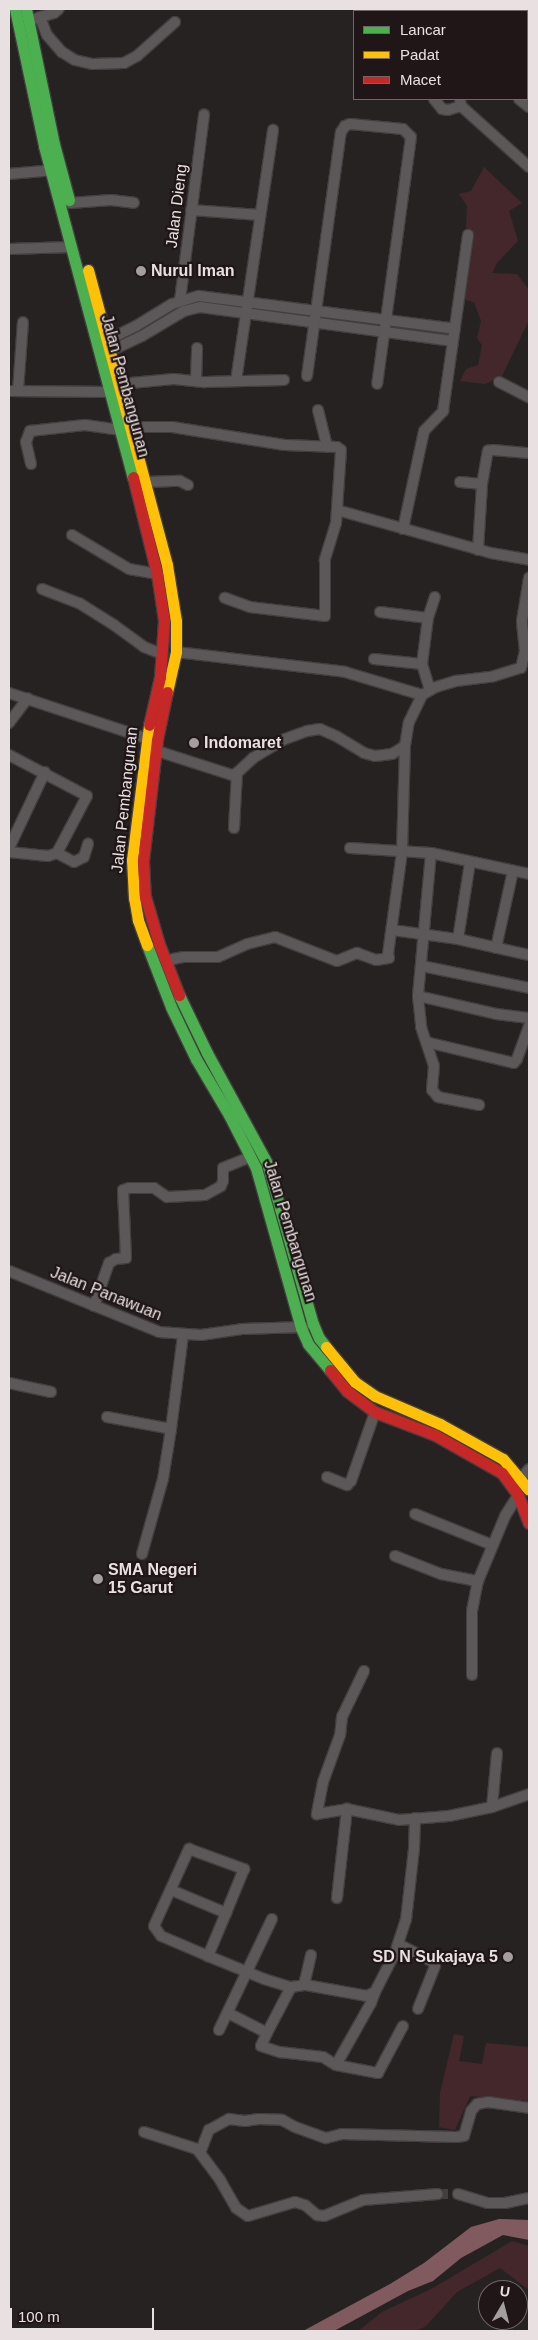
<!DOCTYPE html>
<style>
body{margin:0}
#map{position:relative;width:538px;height:2340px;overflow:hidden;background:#272222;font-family:Arial,sans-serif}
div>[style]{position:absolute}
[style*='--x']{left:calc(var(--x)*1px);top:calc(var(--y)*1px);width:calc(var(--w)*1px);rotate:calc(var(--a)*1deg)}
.green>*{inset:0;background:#44272b}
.water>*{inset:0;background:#805a5e}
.street-tunnel>*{height:10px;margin-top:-5px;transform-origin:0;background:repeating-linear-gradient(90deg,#443e3f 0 10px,transparent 0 15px)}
.roads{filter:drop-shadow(1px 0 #433e3f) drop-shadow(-1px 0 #433e3f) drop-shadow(0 1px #433e3f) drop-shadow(0 -1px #433e3f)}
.street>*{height:10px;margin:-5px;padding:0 5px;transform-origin:5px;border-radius:5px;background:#5c5758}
.fast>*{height:11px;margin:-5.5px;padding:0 5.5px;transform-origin:5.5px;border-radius:5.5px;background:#4caf50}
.slow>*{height:11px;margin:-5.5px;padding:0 5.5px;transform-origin:5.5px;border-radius:5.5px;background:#ffc107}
.jam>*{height:11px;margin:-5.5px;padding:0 5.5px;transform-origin:5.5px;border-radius:5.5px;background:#c62828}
.dots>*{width:14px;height:14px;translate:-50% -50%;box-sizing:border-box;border:2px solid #201617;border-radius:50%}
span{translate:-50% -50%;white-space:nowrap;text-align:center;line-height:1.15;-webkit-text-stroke:4.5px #201617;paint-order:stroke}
.street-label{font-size:16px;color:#e8e0e1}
.poi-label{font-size:16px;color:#e8e0e1;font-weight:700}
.left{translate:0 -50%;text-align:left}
.right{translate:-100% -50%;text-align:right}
.frame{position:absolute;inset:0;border:10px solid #e8e0e1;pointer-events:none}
.legend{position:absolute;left:353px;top:10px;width:175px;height:90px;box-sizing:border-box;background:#201617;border:1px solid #706768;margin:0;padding:6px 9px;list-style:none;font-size:15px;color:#e8e0e1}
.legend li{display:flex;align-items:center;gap:10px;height:25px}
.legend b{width:25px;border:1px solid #706768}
.north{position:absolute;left:478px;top:2280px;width:50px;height:50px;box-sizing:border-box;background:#201617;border:1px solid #706768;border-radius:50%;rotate:8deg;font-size:14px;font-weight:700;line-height:20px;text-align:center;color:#e8e0e1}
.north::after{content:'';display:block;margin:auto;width:18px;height:22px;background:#a49e9e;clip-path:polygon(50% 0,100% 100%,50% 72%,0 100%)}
.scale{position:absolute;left:10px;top:2308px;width:144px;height:22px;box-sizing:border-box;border:2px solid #e8e0e1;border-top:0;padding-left:6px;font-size:15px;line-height:18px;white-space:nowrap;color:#e8e0e1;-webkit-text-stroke:4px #201617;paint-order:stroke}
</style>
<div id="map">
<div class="green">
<i style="clip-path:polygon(484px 167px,522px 203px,509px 211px,518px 241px,497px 263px,492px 273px,517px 274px,529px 290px,529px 320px,502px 376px,485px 384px,460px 381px,466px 369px,478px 365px,482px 345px,477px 338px,481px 321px,474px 302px,465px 300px,473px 230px,466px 228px,467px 206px,459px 194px,471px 191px)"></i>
<i style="clip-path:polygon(454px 2034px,464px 2036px,459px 2061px,482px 2064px,486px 2043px,529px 2047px,529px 2101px,470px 2096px,455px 2130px,439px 2127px,440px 2093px)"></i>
<i style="clip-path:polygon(512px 2241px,529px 2246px,529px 2290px,500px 2268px,457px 2292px,426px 2326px,416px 2331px,358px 2331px,382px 2312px,433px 2288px)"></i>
</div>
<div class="water">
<i style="clip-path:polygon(499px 2219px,529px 2220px,529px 2240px,503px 2235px,461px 2258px,433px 2281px,408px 2291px,334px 2331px,303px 2331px,390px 2284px,424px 2263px,471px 2227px)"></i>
</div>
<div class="street-tunnel">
<i style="--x:438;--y:2194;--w:20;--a:0"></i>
</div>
<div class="roads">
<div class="street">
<i style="--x:392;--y:11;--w:2;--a:-63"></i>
<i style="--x:435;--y:11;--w:2;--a:-63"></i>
<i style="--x:480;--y:11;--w:2;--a:-63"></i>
<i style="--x:40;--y:17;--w:19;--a:69"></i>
<i style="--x:47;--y:35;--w:23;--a:49"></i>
<i style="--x:62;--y:52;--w:15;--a:32"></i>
<i style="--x:75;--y:60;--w:18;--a:13"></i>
<i style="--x:93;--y:64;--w:31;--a:-2"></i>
<i style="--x:124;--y:63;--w:15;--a:-28"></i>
<i style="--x:137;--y:56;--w:51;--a:-41.8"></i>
<i style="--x:34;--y:19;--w:21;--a:-17"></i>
<i style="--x:54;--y:13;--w:6;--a:-39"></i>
<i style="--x:434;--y:99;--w:13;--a:51"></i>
<i style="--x:442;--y:109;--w:6;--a:9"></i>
<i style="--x:448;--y:110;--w:14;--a:-17"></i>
<i style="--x:460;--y:99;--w:7;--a:82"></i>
<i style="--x:461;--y:106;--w:91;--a:41.9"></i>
<i style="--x:519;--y:99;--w:13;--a:39"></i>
<i style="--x:9;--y:174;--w:46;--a:-5"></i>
<i style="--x:70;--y:203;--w:41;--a:-4.2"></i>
<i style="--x:111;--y:200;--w:23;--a:7"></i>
<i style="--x:191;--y:210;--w:69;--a:4.1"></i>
<i style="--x:9;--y:249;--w:63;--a:-1.8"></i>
<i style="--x:180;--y:300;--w:187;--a:-82.6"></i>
<i style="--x:101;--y:343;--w:39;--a:-26"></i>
<i style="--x:136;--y:326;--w:42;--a:-31.4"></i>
<i style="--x:172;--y:304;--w:28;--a:-17"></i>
<i style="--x:199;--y:296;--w:258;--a:7.3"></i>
<i style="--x:104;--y:354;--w:42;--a:-25.3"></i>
<i style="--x:142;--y:336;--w:49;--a:-30.8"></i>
<i style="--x:184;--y:311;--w:16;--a:-14"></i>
<i style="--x:200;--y:307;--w:255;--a:7.7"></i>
<i style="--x:307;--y:376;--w:246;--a:-82.1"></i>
<i style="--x:341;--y:132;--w:7;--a:-56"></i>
<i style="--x:345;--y:126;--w:5;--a:-22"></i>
<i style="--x:350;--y:124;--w:53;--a:5.4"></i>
<i style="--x:403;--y:129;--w:11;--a:45"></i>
<i style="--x:411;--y:137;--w:249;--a:97.8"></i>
<i style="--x:196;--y:380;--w:32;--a:-88"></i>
<i style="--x:236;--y:381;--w:254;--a:-81.6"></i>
<i style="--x:499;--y:382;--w:34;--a:27"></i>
<i style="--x:120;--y:384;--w:54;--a:-5.3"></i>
<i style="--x:174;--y:379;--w:31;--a:6"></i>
<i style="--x:205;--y:382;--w:79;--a:-1.5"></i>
<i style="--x:9;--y:391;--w:101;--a:0.6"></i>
<i style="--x:18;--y:391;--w:69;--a:-85.9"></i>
<i style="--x:318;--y:410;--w:38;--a:76"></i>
<i style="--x:131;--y:427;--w:41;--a:0"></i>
<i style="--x:172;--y:427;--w:114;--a:9.1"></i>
<i style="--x:285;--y:445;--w:52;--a:2.2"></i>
<i style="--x:337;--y:447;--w:5;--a:37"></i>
<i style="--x:341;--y:450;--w:73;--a:93.9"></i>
<i style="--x:336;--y:523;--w:39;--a:107"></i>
<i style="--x:325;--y:560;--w:56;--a:90"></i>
<i style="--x:325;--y:616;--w:76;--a:-173.2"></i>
<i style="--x:250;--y:607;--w:27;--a:-160"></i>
<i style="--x:31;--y:464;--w:23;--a:-103"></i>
<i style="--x:26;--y:442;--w:12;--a:-70"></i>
<i style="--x:30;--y:431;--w:55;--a:-6.2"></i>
<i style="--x:85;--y:425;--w:36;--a:8"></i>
<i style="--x:146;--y:482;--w:34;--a:-2"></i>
<i style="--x:180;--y:481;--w:9;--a:27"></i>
<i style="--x:460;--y:482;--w:22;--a:5"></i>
<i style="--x:482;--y:484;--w:34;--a:-80"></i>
<i style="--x:488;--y:451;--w:5;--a:-11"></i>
<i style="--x:493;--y:450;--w:36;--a:5"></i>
<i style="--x:337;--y:510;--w:160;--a:15.6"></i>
<i style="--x:491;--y:553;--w:39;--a:10"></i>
<i style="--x:403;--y:529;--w:100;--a:-77.9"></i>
<i style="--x:424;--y:431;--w:28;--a:-46"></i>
<i style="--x:443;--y:411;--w:178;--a:-81.9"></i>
<i style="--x:72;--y:535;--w:66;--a:30.8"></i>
<i style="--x:129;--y:569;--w:28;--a:10"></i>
<i style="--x:478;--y:550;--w:66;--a:-86.5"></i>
<i style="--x:42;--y:589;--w:40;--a:21"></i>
<i style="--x:79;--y:603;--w:41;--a:32.2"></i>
<i style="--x:114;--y:625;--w:37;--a:36"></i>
<i style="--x:144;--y:647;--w:19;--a:21"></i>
<i style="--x:380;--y:612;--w:48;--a:7.1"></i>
<i style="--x:176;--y:652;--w:170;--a:6.7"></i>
<i style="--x:345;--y:672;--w:80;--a:16.6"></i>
<i style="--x:374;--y:659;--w:48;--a:5.9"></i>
<i style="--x:430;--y:690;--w:27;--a:-107"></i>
<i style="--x:422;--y:664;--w:46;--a:-82.6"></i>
<i style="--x:428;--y:618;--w:22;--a:-72"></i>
<i style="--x:9;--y:693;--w:150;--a:18.3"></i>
<i style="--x:9;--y:723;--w:31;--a:-53"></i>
<i style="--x:151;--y:749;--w:85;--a:17.8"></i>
<i style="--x:232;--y:775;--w:5;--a:-22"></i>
<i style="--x:237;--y:773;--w:22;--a:-43"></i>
<i style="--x:253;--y:758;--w:37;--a:-31"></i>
<i style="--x:285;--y:739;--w:23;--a:-20"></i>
<i style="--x:307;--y:731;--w:13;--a:-9"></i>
<i style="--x:320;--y:729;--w:17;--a:24"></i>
<i style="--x:336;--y:736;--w:33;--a:31"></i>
<i style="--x:364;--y:753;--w:11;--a:15"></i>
<i style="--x:375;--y:756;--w:17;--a:-7"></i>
<i style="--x:392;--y:754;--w:15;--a:-32"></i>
<i style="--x:405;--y:746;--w:24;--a:-81"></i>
<i style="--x:409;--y:722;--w:30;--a:-64"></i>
<i style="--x:422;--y:695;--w:16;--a:-30"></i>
<i style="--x:436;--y:687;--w:21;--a:-17"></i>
<i style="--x:456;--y:681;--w:38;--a:-7"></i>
<i style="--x:494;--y:676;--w:28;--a:-17"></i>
<i style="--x:521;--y:668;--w:17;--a:-77"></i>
<i style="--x:525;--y:651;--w:30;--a:-96"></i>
<i style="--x:522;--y:621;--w:44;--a:-80.8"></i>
<i style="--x:9;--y:755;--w:88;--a:27.7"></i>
<i style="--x:87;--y:796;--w:64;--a:117.8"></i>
<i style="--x:234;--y:828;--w:55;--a:-86.9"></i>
<i style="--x:9;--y:848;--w:84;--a:-64.7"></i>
<i style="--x:350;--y:848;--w:81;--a:3.5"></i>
<i style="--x:431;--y:853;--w:100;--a:12.1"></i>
<i style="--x:9;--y:852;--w:39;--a:6"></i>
<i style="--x:48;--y:856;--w:9;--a:-18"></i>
<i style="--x:57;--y:853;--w:19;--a:28"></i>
<i style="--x:74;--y:862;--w:11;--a:-27"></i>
<i style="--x:84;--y:857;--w:14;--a:-73"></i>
<i style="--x:431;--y:853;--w:144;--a:95.2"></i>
<i style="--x:418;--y:996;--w:31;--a:84"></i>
<i style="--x:421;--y:1027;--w:41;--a:71.6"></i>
<i style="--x:434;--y:1066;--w:24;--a:95"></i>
<i style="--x:432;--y:1090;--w:9;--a:49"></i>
<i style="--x:438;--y:1097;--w:42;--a:11"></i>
<i style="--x:392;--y:930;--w:67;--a:7.8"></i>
<i style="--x:458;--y:939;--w:73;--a:12.7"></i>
<i style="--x:458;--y:939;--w:78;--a:-81.1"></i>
<i style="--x:496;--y:948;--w:79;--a:-77.6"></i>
<i style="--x:167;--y:963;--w:7;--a:-34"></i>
<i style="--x:173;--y:959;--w:10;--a:-11"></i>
<i style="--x:183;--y:957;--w:35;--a:0"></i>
<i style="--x:218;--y:957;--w:32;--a:-24"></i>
<i style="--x:247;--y:944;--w:29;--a:-14"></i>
<i style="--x:275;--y:937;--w:66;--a:21.2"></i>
<i style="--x:337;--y:961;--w:22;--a:-22"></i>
<i style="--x:357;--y:953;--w:20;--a:20"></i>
<i style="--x:376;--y:960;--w:13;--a:-9"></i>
<i style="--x:389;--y:958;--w:4;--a:-104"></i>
<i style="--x:388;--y:954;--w:103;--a:-82.2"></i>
<i style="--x:402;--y:852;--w:106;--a:-88.4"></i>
<i style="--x:422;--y:966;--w:109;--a:11.6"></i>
<i style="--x:418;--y:996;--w:80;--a:13"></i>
<i style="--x:496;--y:1014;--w:33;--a:7"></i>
<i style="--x:426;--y:1042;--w:90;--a:13.4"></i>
<i style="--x:514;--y:1063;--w:5;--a:-53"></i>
<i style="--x:517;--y:1059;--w:35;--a:-70"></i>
<i style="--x:9;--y:1271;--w:162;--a:22.1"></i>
<i style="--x:159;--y:1332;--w:42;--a:4.1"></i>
<i style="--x:201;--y:1335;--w:41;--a:-8.3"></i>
<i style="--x:242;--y:1329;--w:62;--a:-1.8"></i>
<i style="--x:94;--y:1306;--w:46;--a:-70.8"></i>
<i style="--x:109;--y:1263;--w:8;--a:-30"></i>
<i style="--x:116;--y:1259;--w:10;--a:-6"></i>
<i style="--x:126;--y:1258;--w:68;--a:-92.5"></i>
<i style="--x:123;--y:1190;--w:6;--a:-18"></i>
<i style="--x:129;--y:1188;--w:25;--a:0"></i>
<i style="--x:154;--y:1188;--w:16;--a:35"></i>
<i style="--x:167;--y:1197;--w:38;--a:-3"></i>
<i style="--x:205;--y:1195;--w:18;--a:-29"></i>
<i style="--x:221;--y:1186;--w:5;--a:-68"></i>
<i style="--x:223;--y:1181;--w:13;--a:-90"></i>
<i style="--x:223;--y:1168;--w:29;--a:-22"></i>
<i style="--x:9;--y:1383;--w:43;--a:12.1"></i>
<i style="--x:107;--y:1417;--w:65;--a:10.6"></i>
<i style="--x:171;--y:1429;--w:95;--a:-82.7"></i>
<i style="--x:327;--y:1477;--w:22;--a:22"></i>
<i style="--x:347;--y:1485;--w:6;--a:-45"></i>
<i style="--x:351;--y:1481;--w:73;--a:-70.8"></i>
<i style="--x:521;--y:1478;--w:12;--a:-48"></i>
<i style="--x:415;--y:1514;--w:83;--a:21.9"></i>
<i style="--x:142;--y:1554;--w:78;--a:-74.4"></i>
<i style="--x:163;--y:1479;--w:51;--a:-80.9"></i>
<i style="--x:395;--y:1556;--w:49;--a:21.4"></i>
<i style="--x:441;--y:1574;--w:38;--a:11"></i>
<i style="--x:364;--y:1671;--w:51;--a:115.6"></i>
<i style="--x:342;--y:1717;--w:18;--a:96"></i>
<i style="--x:340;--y:1735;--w:50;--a:109.9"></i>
<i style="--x:323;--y:1782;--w:33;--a:101"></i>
<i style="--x:317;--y:1814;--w:30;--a:-9"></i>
<i style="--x:347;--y:1809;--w:53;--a:11.9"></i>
<i style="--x:399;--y:1820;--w:50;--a:-4.6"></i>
<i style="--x:449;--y:1816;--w:44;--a:-11.8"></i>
<i style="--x:492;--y:1807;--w:39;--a:-19"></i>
<i style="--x:472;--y:1675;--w:64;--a:-90"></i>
<i style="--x:472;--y:1611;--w:31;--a:-79"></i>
<i style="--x:478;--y:1581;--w:70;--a:-67.4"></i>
<i style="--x:505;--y:1516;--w:25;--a:-58"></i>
<i style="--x:492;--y:1807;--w:54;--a:-84.7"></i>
<i style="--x:171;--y:1890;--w:60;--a:22.7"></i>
<i style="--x:226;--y:1913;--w:47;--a:112.7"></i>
<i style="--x:208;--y:1956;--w:61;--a:22.3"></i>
<i style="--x:264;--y:1979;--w:28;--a:17"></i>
<i style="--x:291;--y:1987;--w:15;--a:-8"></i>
<i style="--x:337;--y:1898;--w:90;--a:-83.6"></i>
<i style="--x:398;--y:1944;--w:39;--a:27"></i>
<i style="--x:433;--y:1962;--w:4;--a:63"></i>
<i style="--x:435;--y:1966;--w:46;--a:111.6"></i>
<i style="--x:311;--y:1955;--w:26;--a:103"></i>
<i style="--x:305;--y:1980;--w:5;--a:79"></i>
<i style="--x:306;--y:1985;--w:62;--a:10.2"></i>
<i style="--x:367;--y:1996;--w:9;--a:-27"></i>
<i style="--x:375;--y:1992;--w:44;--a:-62.9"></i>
<i style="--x:395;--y:1953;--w:35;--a:-72"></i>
<i style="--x:406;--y:1920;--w:71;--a:-83.6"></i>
<i style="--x:414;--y:1849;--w:31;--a:-88"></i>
<i style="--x:208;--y:1956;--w:51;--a:-156.9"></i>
<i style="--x:161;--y:1936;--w:12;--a:-125"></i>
<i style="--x:154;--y:1926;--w:85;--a:-65.6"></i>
<i style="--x:189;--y:1849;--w:59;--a:20"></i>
<i style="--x:244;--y:1869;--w:48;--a:112.2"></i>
<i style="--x:228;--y:2013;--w:44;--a:27.1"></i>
<i style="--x:267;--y:2033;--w:52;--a:-62.4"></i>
<i style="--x:219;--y:2030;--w:123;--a:-64.5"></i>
<i style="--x:267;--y:2033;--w:14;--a:115"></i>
<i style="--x:261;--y:2046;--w:20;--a:18"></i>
<i style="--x:280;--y:2052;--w:43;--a:6.6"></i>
<i style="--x:323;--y:2057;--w:15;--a:32"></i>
<i style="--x:336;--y:2065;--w:71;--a:-60.6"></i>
<i style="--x:371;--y:2003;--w:12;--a:-70"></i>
<i style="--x:336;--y:2065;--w:43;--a:10.8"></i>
<i style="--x:378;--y:2073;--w:53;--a:-62"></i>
<i style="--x:144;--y:2132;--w:56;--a:17.8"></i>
<i style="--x:197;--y:2149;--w:39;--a:53"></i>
<i style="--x:220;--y:2180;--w:32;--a:60"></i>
<i style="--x:236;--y:2208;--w:14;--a:34"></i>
<i style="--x:248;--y:2216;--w:49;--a:-16.6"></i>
<i style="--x:295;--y:2202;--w:10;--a:17"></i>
<i style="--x:305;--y:2205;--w:16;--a:40"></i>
<i style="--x:317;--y:2215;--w:7;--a:8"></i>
<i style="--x:324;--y:2216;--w:42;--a:-22.3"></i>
<i style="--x:363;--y:2200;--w:75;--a:-4.6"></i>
<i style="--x:200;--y:2153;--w:25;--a:-69"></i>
<i style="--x:209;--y:2130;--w:23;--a:-29"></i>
<i style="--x:229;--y:2119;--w:16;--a:7"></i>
<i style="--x:245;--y:2121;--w:14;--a:-8"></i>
<i style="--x:259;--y:2119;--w:23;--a:2"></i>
<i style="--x:282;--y:2120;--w:15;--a:28"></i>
<i style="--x:295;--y:2127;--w:33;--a:20"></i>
<i style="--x:326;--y:2138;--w:16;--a:-14"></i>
<i style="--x:342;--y:2134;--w:114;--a:1.5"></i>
<i style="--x:456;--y:2137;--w:8;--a:-7"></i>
<i style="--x:464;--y:2136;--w:26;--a:-74"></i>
<i style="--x:471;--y:2111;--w:9;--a:-49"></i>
<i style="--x:477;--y:2104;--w:11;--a:-10"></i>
<i style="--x:488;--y:2102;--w:41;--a:8.3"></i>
<i style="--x:458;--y:2194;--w:30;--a:17"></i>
<i style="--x:487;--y:2203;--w:18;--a:0"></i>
<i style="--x:505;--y:2203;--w:25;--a:-12"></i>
</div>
<div class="fast">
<i style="--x:15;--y:9;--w:140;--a:78"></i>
<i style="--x:44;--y:146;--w:343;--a:75"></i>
<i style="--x:26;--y:9;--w:138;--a:78.3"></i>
<i style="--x:54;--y:144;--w:58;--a:75"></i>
<i style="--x:147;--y:945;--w:66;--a:68.8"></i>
<i style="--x:171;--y:1007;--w:58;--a:64.3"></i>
<i style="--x:196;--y:1059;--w:65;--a:59.5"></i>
<i style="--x:229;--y:1115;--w:59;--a:63"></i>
<i style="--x:256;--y:1168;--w:166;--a:74.3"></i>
<i style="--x:301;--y:1328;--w:17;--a:66"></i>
<i style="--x:308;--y:1344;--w:34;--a:50"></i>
<i style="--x:179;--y:995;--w:64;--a:64.2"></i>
<i style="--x:207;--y:1053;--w:125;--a:61.4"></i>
<i style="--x:267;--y:1163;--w:167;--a:74.1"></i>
<i style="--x:313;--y:1324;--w:15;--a:67"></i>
<i style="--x:319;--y:1338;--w:11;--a:52"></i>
</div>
<div class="slow">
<i style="--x:88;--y:270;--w:305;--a:75"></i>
<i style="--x:167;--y:565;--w:57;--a:80.9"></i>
<i style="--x:176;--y:621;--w:31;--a:90"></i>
<i style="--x:176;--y:652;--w:41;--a:102.7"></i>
<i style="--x:147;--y:945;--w:27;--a:-110"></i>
<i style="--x:138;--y:920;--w:22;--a:-100"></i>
<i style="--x:134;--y:898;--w:38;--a:-93"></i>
<i style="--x:132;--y:860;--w:136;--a:-82.8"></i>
<i style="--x:326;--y:1347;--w:45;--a:50.4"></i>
<i style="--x:355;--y:1382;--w:24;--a:35"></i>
<i style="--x:375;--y:1396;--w:71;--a:23.3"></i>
<i style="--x:440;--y:1424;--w:72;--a:29.1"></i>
<i style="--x:503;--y:1459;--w:40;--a:50"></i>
</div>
<div class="jam">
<i style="--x:133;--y:477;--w:100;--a:76.1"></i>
<i style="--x:157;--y:574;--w:48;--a:81.5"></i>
<i style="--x:164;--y:621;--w:56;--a:94.1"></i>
<i style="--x:160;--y:677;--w:49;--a:102.9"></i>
<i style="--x:167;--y:692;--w:49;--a:101.8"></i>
<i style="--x:157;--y:740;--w:122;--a:96.6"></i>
<i style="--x:143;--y:861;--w:35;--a:87"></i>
<i style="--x:145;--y:896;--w:50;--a:73.7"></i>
<i style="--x:159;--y:944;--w:55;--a:68.6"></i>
<i style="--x:330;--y:1370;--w:27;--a:51"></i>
<i style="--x:347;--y:1391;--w:35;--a:37"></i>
<i style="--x:375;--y:1412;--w:64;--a:21"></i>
<i style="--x:435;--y:1435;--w:77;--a:29.6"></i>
<i style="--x:502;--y:1473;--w:27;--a:54"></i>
<i style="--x:518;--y:1495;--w:30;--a:69"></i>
</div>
</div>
<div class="dots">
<i style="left:141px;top:271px;background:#a49e9e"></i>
<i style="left:194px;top:743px;background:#a49e9e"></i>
<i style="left:98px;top:1579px;background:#a49e9e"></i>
<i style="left:508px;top:1957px;background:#a49e9e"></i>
</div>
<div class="street-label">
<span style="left:177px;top:206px;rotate:-83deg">Jalan Dieng</span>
<span style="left:125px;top:386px;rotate:75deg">Jalan Pembangunan</span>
<span style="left:125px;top:800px;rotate:-84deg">Jalan Pembangunan</span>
<span style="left:290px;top:1231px;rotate:73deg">Jalan Pembangunan</span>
<span style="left:106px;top:1294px;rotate:22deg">Jalan Panawuan</span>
</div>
<div class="poi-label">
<span class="left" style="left:151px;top:271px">Nurul Iman</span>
<span class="left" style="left:204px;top:743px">Indomaret</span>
<span class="left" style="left:108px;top:1579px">SMA Negeri<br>15 Garut</span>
<span class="right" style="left:498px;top:1957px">SD N Sukajaya 5</span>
</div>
<div class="frame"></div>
<ul class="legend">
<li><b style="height:6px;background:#4caf50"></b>Lancar</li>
<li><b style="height:6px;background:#ffc107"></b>Padat</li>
<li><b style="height:6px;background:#c62828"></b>Macet</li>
</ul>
<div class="north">U</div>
<div class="scale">100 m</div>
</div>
